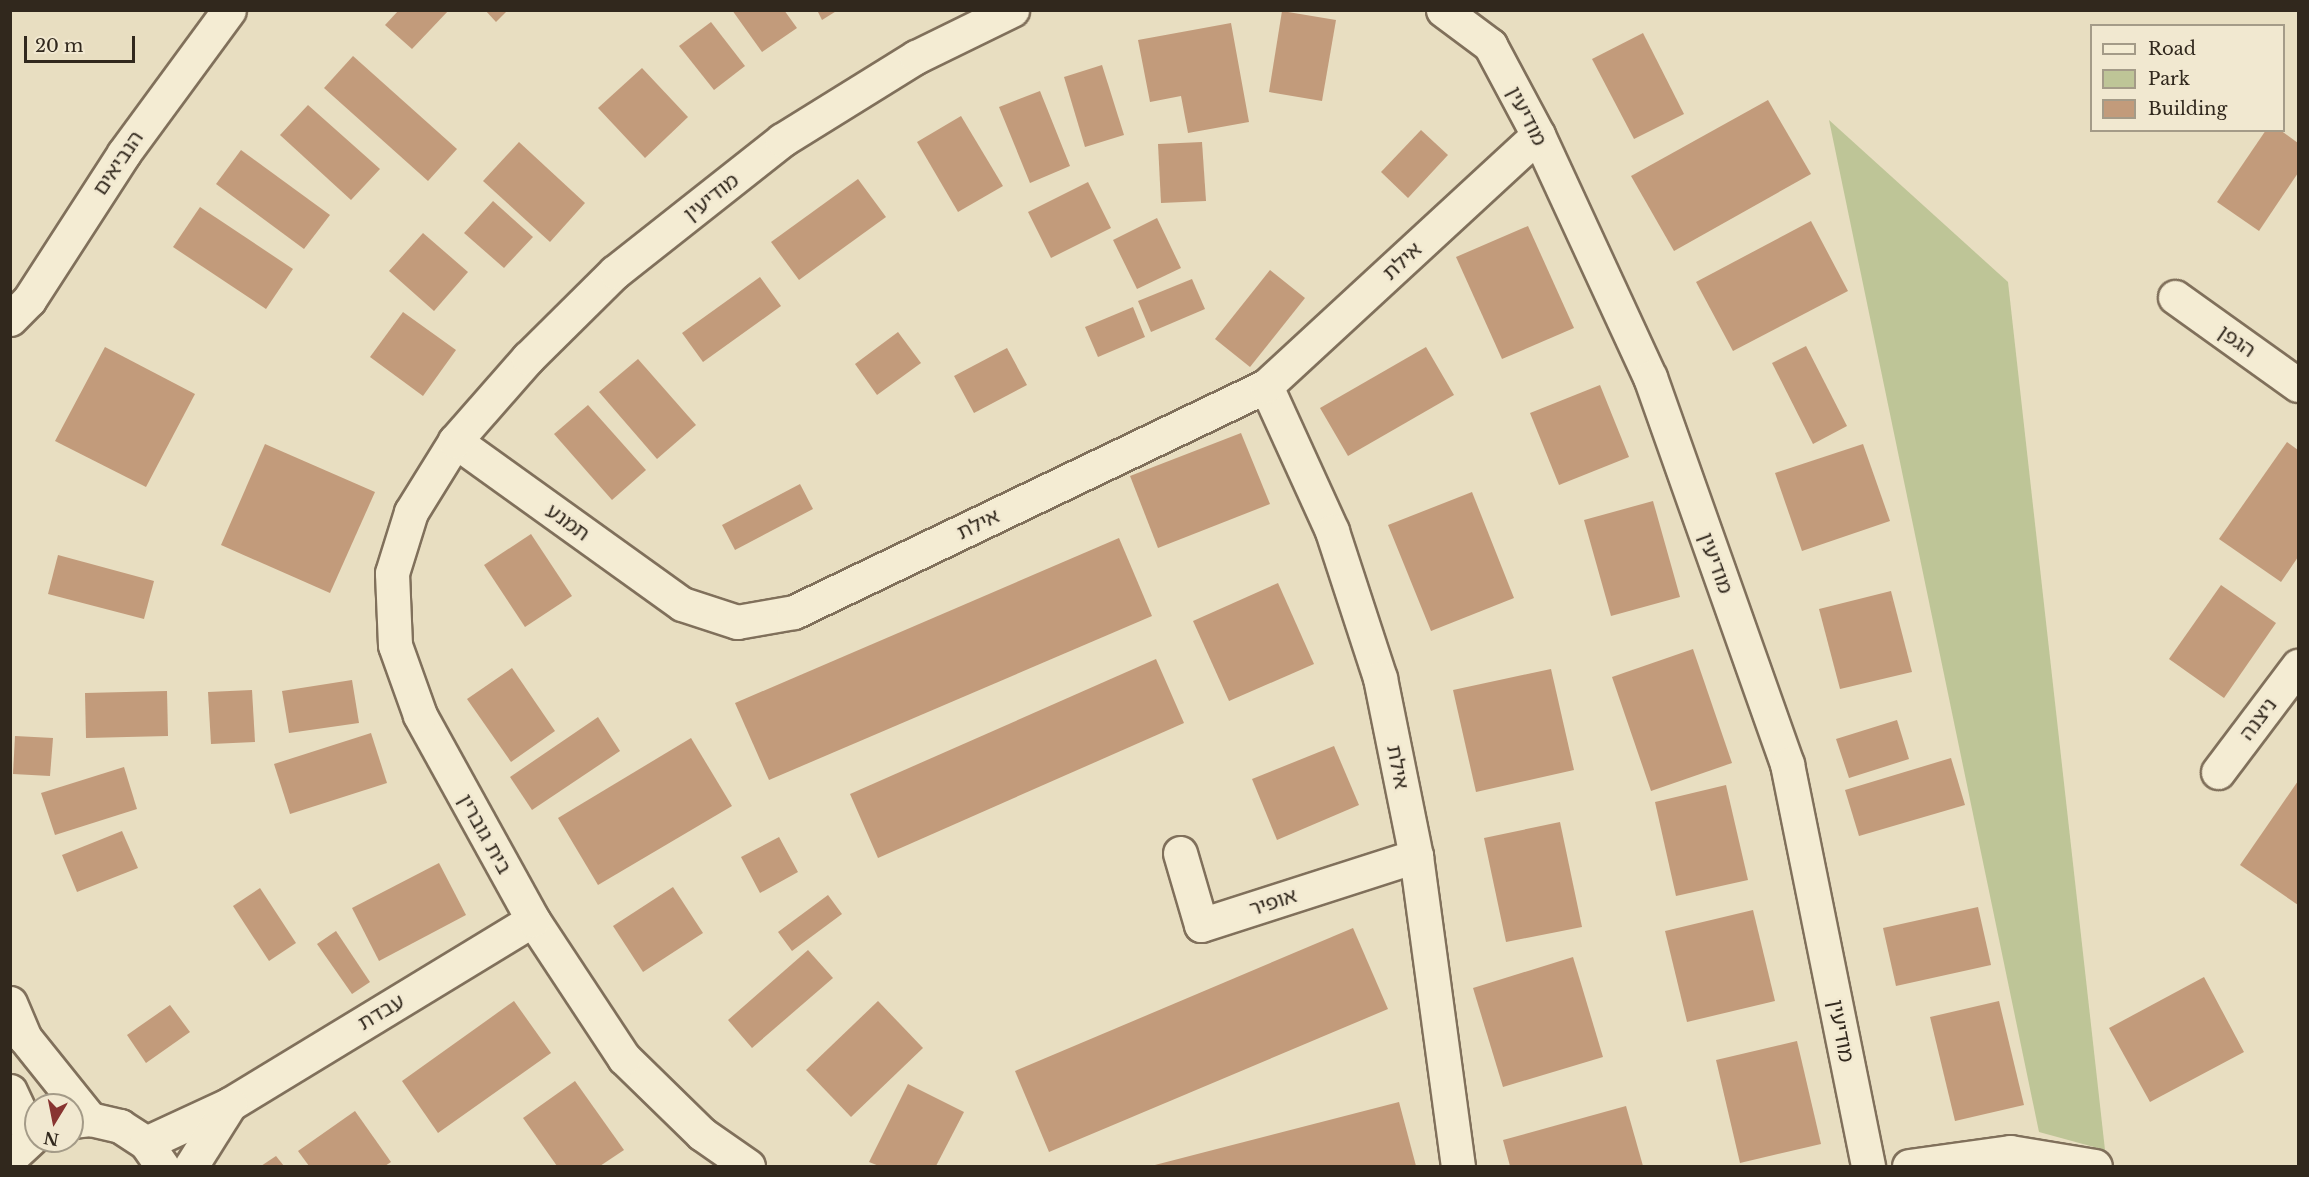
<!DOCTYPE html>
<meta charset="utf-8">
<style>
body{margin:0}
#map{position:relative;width:2309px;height:1177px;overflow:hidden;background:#e8dec1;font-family:"Libre Baskerville","Noto Sans Hebrew",serif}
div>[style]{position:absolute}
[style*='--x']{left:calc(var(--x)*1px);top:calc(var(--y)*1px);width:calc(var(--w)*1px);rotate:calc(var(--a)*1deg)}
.green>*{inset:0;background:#bec597}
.building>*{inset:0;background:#c29b7b}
.roads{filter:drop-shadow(2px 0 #80705b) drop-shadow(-2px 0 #80705b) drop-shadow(0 2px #80705b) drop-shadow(0 -2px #80705b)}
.minor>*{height:33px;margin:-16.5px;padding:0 16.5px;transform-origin:16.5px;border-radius:16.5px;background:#f4ecd3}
span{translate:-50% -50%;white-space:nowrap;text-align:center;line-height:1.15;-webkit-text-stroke:4.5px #f1e8d0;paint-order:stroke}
.street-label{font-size:21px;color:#31281d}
.frame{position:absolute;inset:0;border:12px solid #31281d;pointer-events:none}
.legend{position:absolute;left:2090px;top:24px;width:195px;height:108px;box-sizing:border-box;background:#f1e8d0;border:2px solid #a49b88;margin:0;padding:8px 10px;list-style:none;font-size:18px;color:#31281d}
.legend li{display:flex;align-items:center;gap:12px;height:30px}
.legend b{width:30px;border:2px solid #a49b88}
.north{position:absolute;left:24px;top:1093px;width:60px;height:60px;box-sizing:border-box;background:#f1e8d0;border:2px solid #a49b88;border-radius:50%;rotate:190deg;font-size:16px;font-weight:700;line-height:24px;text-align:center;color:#31281d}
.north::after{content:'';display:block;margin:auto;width:21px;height:27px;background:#883431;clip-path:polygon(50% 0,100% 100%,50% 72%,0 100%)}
.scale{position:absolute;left:24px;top:36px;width:111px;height:27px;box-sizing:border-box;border:3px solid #31281d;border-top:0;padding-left:8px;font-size:18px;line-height:21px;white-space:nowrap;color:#31281d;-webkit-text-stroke:4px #f1e8d0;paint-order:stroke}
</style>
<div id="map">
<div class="green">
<i style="clip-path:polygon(1829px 120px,2008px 282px,2105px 1150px,2039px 1132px)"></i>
</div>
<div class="building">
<i style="clip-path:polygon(399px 10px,449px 10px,412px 49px,385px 25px)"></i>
<i style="clip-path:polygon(485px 10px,508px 10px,496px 22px)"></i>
<i style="clip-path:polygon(732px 10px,784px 10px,797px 28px,762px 52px)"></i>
<i style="clip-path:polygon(817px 10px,838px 10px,822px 20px)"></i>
<i style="clip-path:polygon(1282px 11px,1336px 20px,1322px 101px,1269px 92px)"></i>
<i style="clip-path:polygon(711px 22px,745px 66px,714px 90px,679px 46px)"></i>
<i style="clip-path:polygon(1231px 23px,1249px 122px,1188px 133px,1181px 96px,1150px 102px,1138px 40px)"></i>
<i style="clip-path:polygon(1643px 33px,1684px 114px,1634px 139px,1592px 59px)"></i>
<i style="clip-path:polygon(353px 56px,457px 149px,428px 181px,324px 88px)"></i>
<i style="clip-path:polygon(1102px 65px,1124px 135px,1085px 147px,1064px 77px)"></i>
<i style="clip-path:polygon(642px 68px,688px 117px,645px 158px,598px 108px)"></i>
<i style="clip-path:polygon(1040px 91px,1070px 166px,1030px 183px,999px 107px)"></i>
<i style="clip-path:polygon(1768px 100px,1811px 174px,1674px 251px,1631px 176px)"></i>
<i style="clip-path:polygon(308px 105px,380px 169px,351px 200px,280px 135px)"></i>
<i style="clip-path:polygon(961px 116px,1003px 186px,958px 212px,917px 142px)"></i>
<i style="clip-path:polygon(1421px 130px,1448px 155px,1408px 198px,1381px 172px)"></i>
<i style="clip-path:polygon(2266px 130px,2280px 130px,2298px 143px,2298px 173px,2259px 231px,2217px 202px)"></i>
<i style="clip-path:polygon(519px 142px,585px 203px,550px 242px,483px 181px)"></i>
<i style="clip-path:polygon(1202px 142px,1206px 201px,1161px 203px,1158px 144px)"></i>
<i style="clip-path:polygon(241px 150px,330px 215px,304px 249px,216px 184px)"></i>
<i style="clip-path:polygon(858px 179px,886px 217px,799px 280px,771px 242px)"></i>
<i style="clip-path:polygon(1088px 182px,1111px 228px,1051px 258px,1028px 212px)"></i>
<i style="clip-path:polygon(493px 201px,533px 237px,504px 268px,464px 233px)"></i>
<i style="clip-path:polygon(200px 207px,293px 269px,266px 309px,173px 247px)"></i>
<i style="clip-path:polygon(1157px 218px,1181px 268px,1137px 289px,1113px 240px)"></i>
<i style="clip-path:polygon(1811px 221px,1848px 291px,1733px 351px,1696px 282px)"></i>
<i style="clip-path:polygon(1528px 226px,1574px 328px,1502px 359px,1456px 257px)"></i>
<i style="clip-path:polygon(423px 233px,468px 272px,434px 311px,389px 271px)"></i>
<i style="clip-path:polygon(1270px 270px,1305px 298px,1250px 367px,1215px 339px)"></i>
<i style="clip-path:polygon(760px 277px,781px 306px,703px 362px,682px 333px)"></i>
<i style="clip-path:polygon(1192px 279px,1205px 309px,1151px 332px,1138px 301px)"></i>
<i style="clip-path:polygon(1133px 307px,1145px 337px,1098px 357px,1085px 327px)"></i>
<i style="clip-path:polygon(403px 312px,456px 350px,423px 396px,370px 357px)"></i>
<i style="clip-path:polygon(898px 332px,921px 363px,877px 395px,855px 364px)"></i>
<i style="clip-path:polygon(1806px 346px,1847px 426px,1813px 444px,1772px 363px)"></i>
<i style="clip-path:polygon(105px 347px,195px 394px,146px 487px,55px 441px)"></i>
<i style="clip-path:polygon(1426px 347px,1454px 395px,1348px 456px,1320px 408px)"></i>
<i style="clip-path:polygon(1007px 348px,1027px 385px,974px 413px,954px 376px)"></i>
<i style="clip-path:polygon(638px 359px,696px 425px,657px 459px,599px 392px)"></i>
<i style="clip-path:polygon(1600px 385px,1629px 457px,1559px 485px,1530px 413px)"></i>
<i style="clip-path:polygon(588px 405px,646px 470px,612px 500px,554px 434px)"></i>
<i style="clip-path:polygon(1241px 433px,1270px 504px,1158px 548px,1130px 476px)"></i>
<i style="clip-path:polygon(2287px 442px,2298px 450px,2298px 557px,2281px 582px,2219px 539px)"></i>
<i style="clip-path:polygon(265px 444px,375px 492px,330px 593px,221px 545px)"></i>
<i style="clip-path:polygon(1863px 444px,1890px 521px,1802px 551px,1775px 473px)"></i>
<i style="clip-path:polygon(800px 484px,813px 509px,735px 550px,722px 525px)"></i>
<i style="clip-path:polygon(1472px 492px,1514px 598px,1431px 631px,1388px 525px)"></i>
<i style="clip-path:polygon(1653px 501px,1680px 597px,1611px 616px,1584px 520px)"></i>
<i style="clip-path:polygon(531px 534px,572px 596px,525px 627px,484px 565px)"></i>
<i style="clip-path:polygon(1119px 538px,1152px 616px,769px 780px,735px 703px)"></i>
<i style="clip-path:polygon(58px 555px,154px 581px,144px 619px,48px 594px)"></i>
<i style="clip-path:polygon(1278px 583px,1314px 664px,1229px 701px,1193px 621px)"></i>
<i style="clip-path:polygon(2221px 585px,2276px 623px,2224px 698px,2169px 659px)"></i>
<i style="clip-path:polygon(1891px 591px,1912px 672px,1840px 689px,1819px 609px)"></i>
<i style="clip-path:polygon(1693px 649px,1732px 763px,1651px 791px,1612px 677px)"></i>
<i style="clip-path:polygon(1156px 659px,1184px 723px,878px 858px,850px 794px)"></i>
<i style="clip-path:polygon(512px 668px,555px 731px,511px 762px,467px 699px)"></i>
<i style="clip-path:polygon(1551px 669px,1574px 770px,1476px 792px,1453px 690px)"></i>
<i style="clip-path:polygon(352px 680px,359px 723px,289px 733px,282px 691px)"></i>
<i style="clip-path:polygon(252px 690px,255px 742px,211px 744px,208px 692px)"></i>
<i style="clip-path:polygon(167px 691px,168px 736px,86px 738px,85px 693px)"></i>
<i style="clip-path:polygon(598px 717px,620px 751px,532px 810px,510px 777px)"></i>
<i style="clip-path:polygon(1897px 720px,1909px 759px,1849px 778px,1836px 739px)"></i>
<i style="clip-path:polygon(371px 733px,387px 783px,290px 814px,274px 764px)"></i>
<i style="clip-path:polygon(15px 736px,53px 738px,50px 776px,13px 774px)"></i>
<i style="clip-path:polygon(691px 738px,732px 806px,598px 885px,558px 818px)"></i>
<i style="clip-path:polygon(1334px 746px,1359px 805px,1277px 840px,1252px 779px)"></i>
<i style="clip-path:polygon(1951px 758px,1965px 805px,1859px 836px,1845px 790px)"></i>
<i style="clip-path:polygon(124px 767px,137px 809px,55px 835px,41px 793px)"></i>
<i style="clip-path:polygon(2298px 781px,2298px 905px,2240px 865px)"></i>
<i style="clip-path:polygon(1726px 785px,1748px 880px,1676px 896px,1655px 802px)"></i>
<i style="clip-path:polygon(1560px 822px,1582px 927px,1506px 942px,1484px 838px)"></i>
<i style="clip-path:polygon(122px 831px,138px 868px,77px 892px,62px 855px)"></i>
<i style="clip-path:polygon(779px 837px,798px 872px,760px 893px,741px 857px)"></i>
<i style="clip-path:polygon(439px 863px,466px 915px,379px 961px,352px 908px)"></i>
<i style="clip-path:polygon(673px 887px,703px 933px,643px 972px,613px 926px)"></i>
<i style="clip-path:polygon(260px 888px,296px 943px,269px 961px,233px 906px)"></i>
<i style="clip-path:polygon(828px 895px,842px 914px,792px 951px,778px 932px)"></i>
<i style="clip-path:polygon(1978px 907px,1991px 965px,1896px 986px,1883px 928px)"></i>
<i style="clip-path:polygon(1753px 910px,1775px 1001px,1687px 1022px,1665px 931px)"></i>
<i style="clip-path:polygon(1353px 928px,1388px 1009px,1049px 1152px,1015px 1071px)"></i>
<i style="clip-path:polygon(336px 931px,370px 982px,352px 994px,317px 944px)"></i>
<i style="clip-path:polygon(808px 950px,833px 978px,752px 1048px,728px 1020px)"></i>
<i style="clip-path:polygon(1573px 957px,1603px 1057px,1503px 1087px,1473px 988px)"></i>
<i style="clip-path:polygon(2204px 977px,2244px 1052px,2150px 1102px,2109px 1028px)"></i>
<i style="clip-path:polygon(514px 1001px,551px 1053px,438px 1133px,402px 1081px)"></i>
<i style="clip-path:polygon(878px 1001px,923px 1048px,851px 1117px,806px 1070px)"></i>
<i style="clip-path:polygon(1999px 1001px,2024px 1105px,1955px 1121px,1930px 1017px)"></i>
<i style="clip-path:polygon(170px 1005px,190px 1032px,146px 1063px,127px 1035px)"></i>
<i style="clip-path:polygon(1797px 1041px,1821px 1144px,1740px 1163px,1716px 1060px)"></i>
<i style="clip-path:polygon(575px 1081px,624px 1150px,600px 1166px,557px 1166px,523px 1118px)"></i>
<i style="clip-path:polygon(908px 1084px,964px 1112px,936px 1166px,879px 1166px,869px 1162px)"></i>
<i style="clip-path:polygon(1399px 1102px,1416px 1166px,1151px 1166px)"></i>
<i style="clip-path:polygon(1626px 1106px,1643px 1166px,1510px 1166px,1503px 1140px)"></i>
<i style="clip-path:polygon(355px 1111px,391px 1162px,385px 1166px,309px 1166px,298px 1151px)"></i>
<i style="clip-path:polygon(276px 1156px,284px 1166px,261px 1166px)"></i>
</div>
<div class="roads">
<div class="minor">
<i style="--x:1443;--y:10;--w:59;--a:36.7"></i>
<i style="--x:1490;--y:45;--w:102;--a:61.9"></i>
<i style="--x:1538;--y:135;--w:267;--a:65.2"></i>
<i style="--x:1650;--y:377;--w:411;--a:70.5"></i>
<i style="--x:1787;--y:764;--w:410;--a:78.6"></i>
<i style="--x:2175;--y:297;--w:151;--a:35.6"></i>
<i style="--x:10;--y:319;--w:27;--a:-45"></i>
<i style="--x:29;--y:300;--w:175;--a:-57.1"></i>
<i style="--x:124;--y:153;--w:177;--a:-53.7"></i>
<i style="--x:1266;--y:386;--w:159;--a:65.5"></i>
<i style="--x:1332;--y:531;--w:155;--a:71.9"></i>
<i style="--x:1380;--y:678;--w:182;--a:78.6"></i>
<i style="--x:1416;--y:856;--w:313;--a:82.3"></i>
<i style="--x:455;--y:441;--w:279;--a:35.7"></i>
<i style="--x:682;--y:604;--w:58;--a:18.1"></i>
<i style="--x:737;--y:622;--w:58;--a:-10"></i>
<i style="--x:794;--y:612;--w:523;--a:-25.59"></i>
<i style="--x:1266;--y:386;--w:370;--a:-42.7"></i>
<i style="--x:2218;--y:772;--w:133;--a:-53"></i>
<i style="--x:1180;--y:853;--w:75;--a:73.7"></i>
<i style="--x:1201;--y:925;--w:226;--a:-17.8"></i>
<i style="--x:10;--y:1003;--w:38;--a:67"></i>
<i style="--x:25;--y:1038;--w:104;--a:51.3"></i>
<i style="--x:10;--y:1091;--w:50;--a:65"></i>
<i style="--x:72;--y:1121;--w:18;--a:-6"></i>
<i style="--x:90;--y:1119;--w:31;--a:13"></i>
<i style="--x:120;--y:1126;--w:31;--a:33"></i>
<i style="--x:146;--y:1143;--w:28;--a:55"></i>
<i style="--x:146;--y:1143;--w:93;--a:-24.9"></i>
<i style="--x:230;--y:1104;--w:354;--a:-31.3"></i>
<i style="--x:10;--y:1158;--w:35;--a:-43"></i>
<i style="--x:191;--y:1166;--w:73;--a:-57.8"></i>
<i style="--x:748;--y:1166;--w:56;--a:-145.2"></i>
<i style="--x:702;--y:1134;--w:109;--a:-135.7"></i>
<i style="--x:624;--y:1058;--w:165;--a:-123.4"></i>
<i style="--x:533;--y:920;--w:234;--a:-118.9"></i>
<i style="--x:420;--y:715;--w:74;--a:-109.7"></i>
<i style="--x:395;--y:645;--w:72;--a:-92.4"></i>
<i style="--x:392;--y:573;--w:64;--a:-72.7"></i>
<i style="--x:411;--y:512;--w:84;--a:-58.2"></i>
<i style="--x:455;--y:441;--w:111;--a:-48.7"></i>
<i style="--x:528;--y:358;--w:122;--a:-44.7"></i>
<i style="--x:615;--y:272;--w:213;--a:-38.3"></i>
<i style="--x:782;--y:140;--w:158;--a:-31.8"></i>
<i style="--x:916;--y:57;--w:107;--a:-26.1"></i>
<i style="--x:1909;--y:1166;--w:102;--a:-7.9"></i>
<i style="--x:2010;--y:1152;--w:86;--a:9.4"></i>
</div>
</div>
<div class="street-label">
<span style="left:1527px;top:116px;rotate:63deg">מודיעין</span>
<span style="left:118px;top:163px;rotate:-56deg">הנביאים</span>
<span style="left:711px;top:197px;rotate:-38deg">מודיעין</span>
<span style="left:1402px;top:261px;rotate:-43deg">אילת</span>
<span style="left:2237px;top:341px;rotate:35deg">הגפן</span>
<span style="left:568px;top:522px;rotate:36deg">תמנע</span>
<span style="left:978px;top:524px;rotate:-26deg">אילת</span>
<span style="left:1716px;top:563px;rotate:70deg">מודיעין</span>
<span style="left:2258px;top:719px;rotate:-53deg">ניצנה</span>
<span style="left:1398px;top:767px;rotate:79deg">אילת</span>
<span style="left:485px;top:834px;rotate:61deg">בית גוברין</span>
<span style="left:1273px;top:902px;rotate:-18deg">אופיר</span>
<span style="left:381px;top:1012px;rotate:-31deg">עבדת</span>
<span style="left:1841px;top:1031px;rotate:79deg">מודיעין</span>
</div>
<div class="frame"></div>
<ul class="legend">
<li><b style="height:8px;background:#f4ecd3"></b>Road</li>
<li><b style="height:16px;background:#bec597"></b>Park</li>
<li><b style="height:16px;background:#c29b7b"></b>Building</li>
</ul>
<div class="north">N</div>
<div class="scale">20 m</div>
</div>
